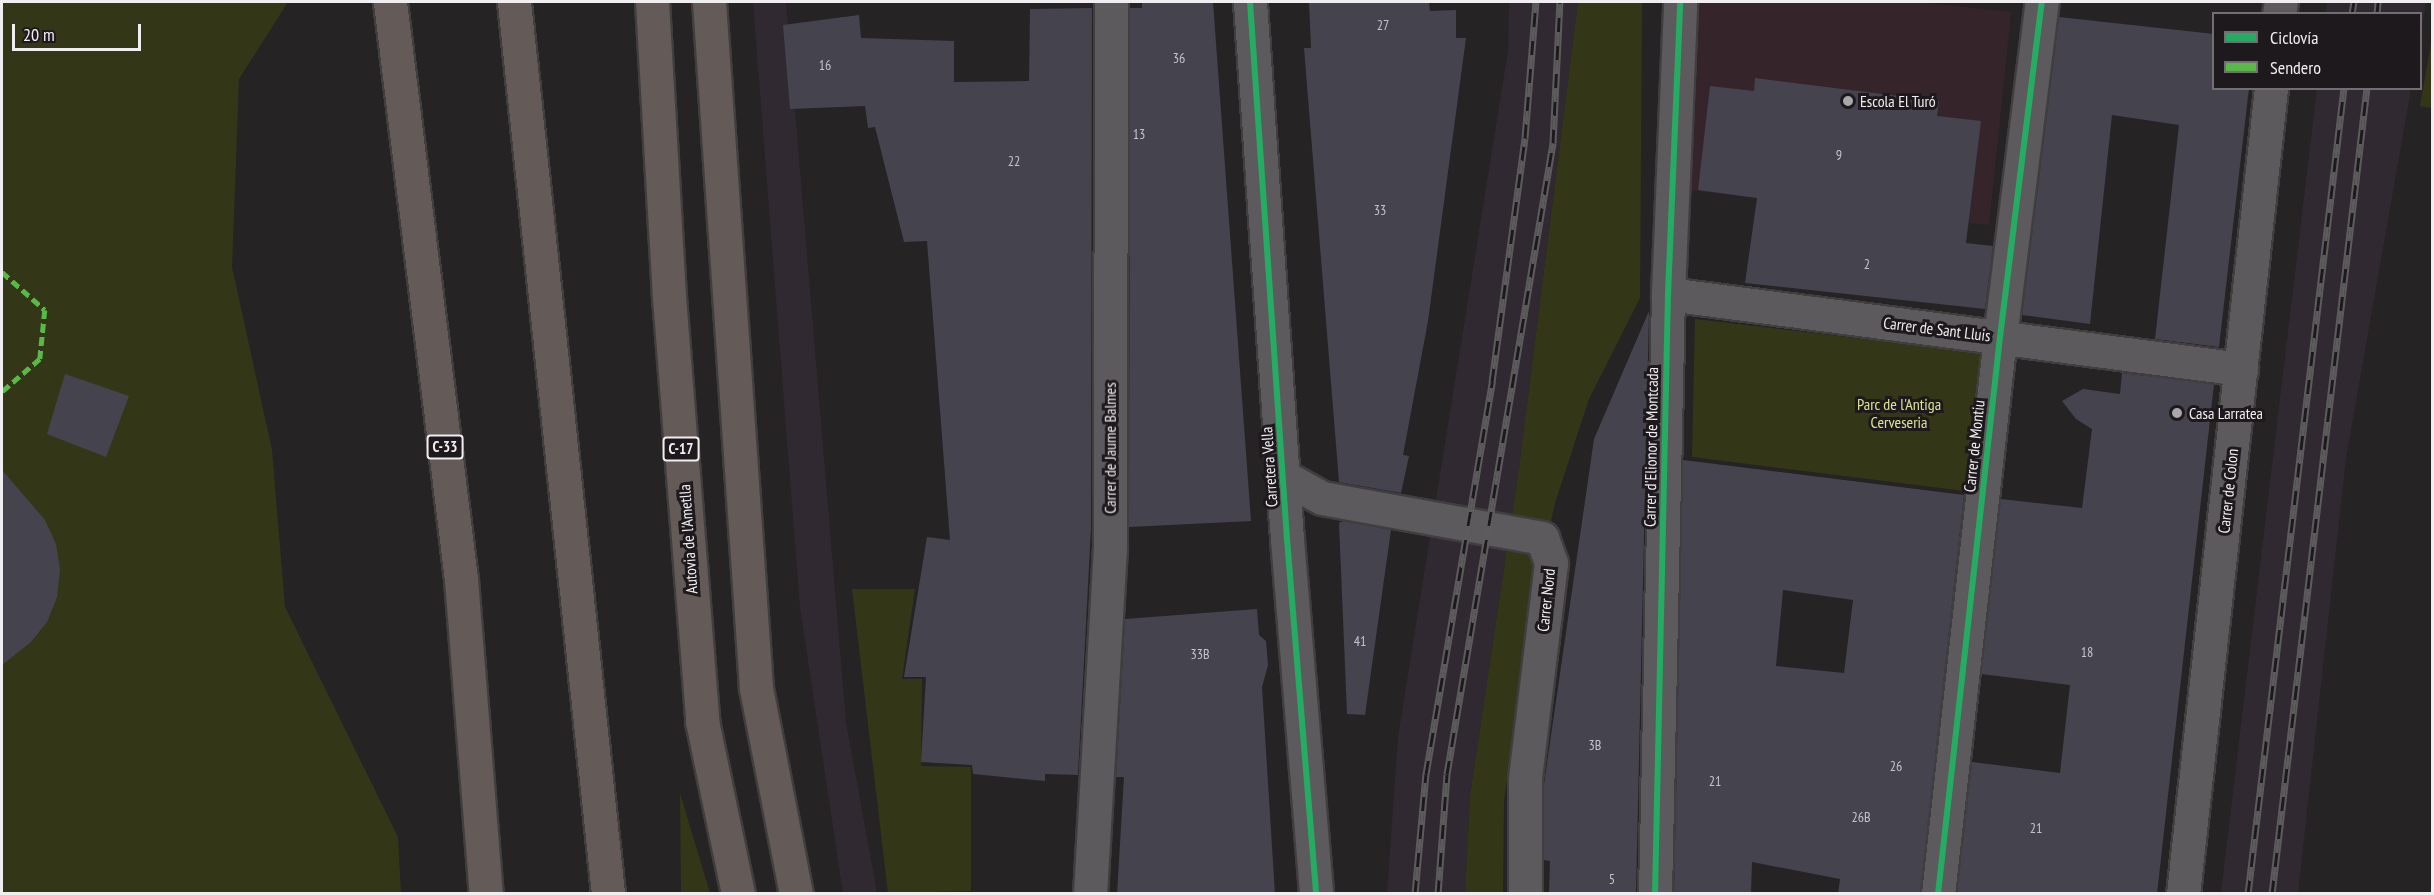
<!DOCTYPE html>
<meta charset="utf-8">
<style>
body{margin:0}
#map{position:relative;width:2434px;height:895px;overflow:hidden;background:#262325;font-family:"PT Sans Narrow",sans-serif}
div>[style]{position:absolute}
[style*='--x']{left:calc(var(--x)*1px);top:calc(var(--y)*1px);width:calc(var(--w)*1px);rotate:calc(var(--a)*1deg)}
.built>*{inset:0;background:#312931}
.education>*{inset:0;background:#35252b}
.green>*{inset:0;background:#333718}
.building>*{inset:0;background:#45434e}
.roads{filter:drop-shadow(2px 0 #403e3f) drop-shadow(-2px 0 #403e3f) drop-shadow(0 2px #403e3f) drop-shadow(0 -2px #403e3f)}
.minor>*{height:33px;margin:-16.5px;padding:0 16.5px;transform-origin:16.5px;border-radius:16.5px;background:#5c5a5c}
.highway>*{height:33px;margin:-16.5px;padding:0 16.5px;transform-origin:16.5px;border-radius:16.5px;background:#645a57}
.rail>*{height:7px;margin-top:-3.5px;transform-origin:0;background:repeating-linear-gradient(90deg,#1d191d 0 14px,#5d5c5d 0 28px);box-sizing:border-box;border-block:2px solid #5d5c5d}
.quiet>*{height:4.5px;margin-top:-2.25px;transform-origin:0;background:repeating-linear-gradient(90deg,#58b947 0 9px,transparent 0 13.5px)}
.cycleway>*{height:6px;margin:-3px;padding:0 3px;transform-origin:3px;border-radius:3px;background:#26ab63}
.dots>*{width:16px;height:16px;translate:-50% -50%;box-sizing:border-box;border:3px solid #1d191d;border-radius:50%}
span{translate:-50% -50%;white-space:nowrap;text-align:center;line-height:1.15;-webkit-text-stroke:6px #1d191d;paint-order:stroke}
.number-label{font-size:14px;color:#c6c3c8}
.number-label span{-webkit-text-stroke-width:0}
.shield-label span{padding:2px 4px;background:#1d191d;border:2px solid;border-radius:4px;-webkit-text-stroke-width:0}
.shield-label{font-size:15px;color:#f1eef1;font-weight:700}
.poi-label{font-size:16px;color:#f1eef1}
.left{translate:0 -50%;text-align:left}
.street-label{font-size:16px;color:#f1eef1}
.park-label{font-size:16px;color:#d9e691}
.frame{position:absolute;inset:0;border:3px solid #f1eef1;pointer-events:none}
.legend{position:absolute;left:2212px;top:12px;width:210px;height:78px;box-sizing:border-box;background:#1d191d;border:2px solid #726e72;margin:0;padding:8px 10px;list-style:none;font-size:18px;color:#f1eef1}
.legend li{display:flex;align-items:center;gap:12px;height:30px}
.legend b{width:30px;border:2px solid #726e72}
.scale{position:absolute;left:12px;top:24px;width:129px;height:27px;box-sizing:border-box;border:3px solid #f1eef1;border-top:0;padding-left:8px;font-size:18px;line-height:21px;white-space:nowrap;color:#f1eef1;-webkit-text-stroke:4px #1d191d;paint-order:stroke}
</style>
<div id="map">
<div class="built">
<i style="clip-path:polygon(753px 2px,786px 2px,846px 723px,877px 893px,843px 893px,800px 607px)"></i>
<i style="clip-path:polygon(1509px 2px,1578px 2px,1519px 468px,1470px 796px,1465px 893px,1387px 894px,1398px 737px,1508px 51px)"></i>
<i style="clip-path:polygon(2327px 2px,2426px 2px,2421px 34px,2420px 14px,2326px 13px)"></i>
<i style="clip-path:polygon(2317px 89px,2411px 89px,2346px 458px,2298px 893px,2221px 893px)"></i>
</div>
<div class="education">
<i style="clip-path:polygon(1699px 2px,1918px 2px,2011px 12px,1989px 225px,1689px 190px)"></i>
</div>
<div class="green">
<i style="clip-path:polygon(2px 2px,288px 2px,239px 79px,232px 267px,272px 450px,285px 607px,398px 837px,401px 893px,2px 894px)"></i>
<i style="clip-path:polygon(1578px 2px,1642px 2px,1640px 298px,1589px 399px,1555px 503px,1531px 612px,1504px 801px,1503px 893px,1465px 894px,1470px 796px,1519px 468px)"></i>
<i style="clip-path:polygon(2432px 38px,2432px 108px,2420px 106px)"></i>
<i style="clip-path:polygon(1695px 319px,1982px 353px,1965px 491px,1692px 457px)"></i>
<i style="clip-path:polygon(852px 589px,915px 589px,902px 679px,922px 679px,921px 766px,971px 767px,971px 891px,888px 893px)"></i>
<i style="clip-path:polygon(680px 793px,710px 893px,681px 893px)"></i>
</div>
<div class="building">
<i style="clip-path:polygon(1142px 2px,1213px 2px,1251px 521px,1129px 527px,1130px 8px,1142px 8px)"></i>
<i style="clip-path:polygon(1309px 2px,1429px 2px,1430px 11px,1456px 10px,1456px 38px,1466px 38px,1428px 321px,1403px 455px,1409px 456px,1401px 493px,1339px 482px,1304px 48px,1311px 48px)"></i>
<i style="clip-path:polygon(1092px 8px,1091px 529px,1078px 775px,1045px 774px,1045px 781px,973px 774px,972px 765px,921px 762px,926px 677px,904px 677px,927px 537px,950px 540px,927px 241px,904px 242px,875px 127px,868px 128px,865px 106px,790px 109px,783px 25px,859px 15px,861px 38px,954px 41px,954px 82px,1029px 81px,1030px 9px)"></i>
<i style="clip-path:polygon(2059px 17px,2214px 34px,2214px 88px,2249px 88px,2219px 347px,2155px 339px,2179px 125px,2112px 115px,2090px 324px,2022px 315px)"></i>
<i style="clip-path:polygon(1755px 78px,1939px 101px,1937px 116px,1981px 121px,1966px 243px,1993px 246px,1985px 309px,1745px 283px,1757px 198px,1698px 190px,1710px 86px,1754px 91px)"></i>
<i style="clip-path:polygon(1649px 311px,1636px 894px,1549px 894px,1550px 861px,1544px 860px,1544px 784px,1594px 439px)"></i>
<i style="clip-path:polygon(2122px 373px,2214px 384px,2157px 894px,1957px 894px,1972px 762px,2060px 773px,2070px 685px,1981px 674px,2001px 499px,2082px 508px,2092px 429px,2076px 419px,2062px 401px,2083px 389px,2120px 394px)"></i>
<i style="clip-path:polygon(65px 374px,129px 396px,106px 457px,47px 434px)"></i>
<i style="clip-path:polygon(evenodd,1683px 460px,1964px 495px,1920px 894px,1838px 894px,1840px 879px,1752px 862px,1751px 894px,1674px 894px,1683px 460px,1783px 590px,1853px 600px,1844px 673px,1776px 666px,1783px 590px)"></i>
<i style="clip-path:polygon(2px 470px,45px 520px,56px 544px,60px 570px,57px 597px,47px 622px,31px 642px,2px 665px)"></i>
<i style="clip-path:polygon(1343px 521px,1391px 530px,1365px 715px,1347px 714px,1339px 523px)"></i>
<i style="clip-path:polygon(1257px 609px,1259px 635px,1266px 641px,1268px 665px,1262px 687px,1275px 894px,1117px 894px,1124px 777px,1116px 777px,1125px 619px)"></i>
</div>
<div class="roads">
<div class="minor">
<i style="--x:1250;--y:2;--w:538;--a:86.06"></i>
<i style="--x:1287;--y:539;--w:356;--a:85.3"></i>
<i style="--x:2279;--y:14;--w:12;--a:-81"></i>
<i style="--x:1668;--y:294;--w:578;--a:7.46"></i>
<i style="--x:1284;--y:477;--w:43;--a:28.9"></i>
<i style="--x:1322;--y:498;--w:224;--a:10.3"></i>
<i style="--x:1542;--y:538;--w:27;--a:70"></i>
<i style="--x:1551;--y:563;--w:218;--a:96.9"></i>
<i style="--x:1525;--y:779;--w:115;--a:90"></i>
<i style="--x:1090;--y:894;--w:346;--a:-86.7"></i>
<i style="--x:1110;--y:549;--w:547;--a:-89.9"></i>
<i style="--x:1655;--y:894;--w:600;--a:-88.76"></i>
<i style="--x:1668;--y:294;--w:292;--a:-87.6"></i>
<i style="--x:1938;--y:894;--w:560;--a:-83.65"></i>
<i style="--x:2000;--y:337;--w:338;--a:-82.9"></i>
<i style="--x:2183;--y:894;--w:811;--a:-83.77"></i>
</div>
<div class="highway">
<i style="--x:390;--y:2;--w:581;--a:82.99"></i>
<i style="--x:461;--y:579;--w:316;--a:85.5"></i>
<i style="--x:514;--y:2;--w:897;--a:83.98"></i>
<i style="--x:652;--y:2;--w:295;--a:86.7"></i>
<i style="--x:669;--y:297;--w:425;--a:85.5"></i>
<i style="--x:702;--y:721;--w:177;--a:78.2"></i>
<i style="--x:709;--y:2;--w:688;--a:86.08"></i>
<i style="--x:756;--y:688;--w:210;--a:79"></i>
</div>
</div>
<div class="rail">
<i style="--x:2352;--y:14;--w:12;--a:-81"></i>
<i style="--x:2377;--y:14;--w:12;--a:-85"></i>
<i style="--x:1415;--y:894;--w:121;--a:-84.8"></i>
<i style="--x:1426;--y:774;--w:398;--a:-80.4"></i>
<i style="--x:1492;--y:382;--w:246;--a:-82.3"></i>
<i style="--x:1525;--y:138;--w:136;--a:-85.4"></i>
<i style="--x:1438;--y:894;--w:120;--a:-85.7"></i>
<i style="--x:1447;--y:774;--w:640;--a:-80.46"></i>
<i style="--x:1553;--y:143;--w:141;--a:-87.2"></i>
<i style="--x:2248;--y:894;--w:812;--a:-83.21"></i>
<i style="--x:2272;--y:894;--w:812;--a:-83.28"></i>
</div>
<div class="quiet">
<i style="--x:2;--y:272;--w:57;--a:41.5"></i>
<i style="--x:45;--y:310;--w:49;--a:95.8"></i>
<i style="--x:40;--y:359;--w:50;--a:139"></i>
</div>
<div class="cycleway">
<i style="--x:1250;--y:2;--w:538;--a:86.06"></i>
<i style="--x:1287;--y:539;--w:356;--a:85.3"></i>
<i style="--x:1655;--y:894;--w:600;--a:-88.76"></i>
<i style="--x:1668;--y:294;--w:292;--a:-87.6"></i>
<i style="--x:1938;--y:894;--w:560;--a:-83.65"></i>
<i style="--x:2000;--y:337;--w:338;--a:-82.9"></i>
</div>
<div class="dots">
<i style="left:1848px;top:101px;background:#aaa7aa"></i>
<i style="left:2177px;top:413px;background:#aaa7aa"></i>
</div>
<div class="number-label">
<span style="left:1383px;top:25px">27</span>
<span style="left:1179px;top:58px">36</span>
<span style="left:825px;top:65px">16</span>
<span style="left:1139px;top:134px">13</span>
<span style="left:1839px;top:155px">9</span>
<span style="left:1014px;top:161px">22</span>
<span style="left:1380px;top:210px">33</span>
<span style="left:1867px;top:264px">2</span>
<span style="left:1360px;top:641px">41</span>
<span style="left:2087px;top:652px">18</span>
<span style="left:1200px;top:654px">33B</span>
<span style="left:1595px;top:745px">3B</span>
<span style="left:1896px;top:766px">26</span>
<span style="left:1715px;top:781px">21</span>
<span style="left:1861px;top:817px">26B</span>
<span style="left:2036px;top:828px">21</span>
<span style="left:1612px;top:879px">5</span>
</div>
<div class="shield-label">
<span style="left:445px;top:447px">C-33</span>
<span style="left:681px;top:449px">C-17</span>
</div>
<div class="poi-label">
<span class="left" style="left:1860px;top:101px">Escola El Turó</span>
<span class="left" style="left:2189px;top:413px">Casa Larratea</span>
</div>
<div class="street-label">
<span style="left:1937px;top:329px;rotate:7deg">Carrer de Sant Lluis</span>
<span style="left:1974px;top:446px;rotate:-84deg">Carrer de Montiu</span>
<span style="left:1651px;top:447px;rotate:-89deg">Carrer d'Elionor de Montcada</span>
<span style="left:1110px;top:448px;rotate:-90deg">Carrer de Jaume Balmes</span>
<span style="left:1269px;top:467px;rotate:-94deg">Carretera Vella</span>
<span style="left:2228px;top:491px;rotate:-84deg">Carrer de Colon</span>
<span style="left:688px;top:539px;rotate:-94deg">Autovia de l'Ametlla</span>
<span style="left:1546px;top:600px;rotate:-84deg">Carrer Nord</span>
</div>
<div class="park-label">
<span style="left:1899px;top:413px">Parc de l'Antiga<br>Cerveseria</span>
</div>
<div class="frame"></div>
<ul class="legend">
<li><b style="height:8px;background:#26ab63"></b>Ciclovía</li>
<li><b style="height:8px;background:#58b947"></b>Sendero</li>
</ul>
<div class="scale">20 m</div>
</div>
